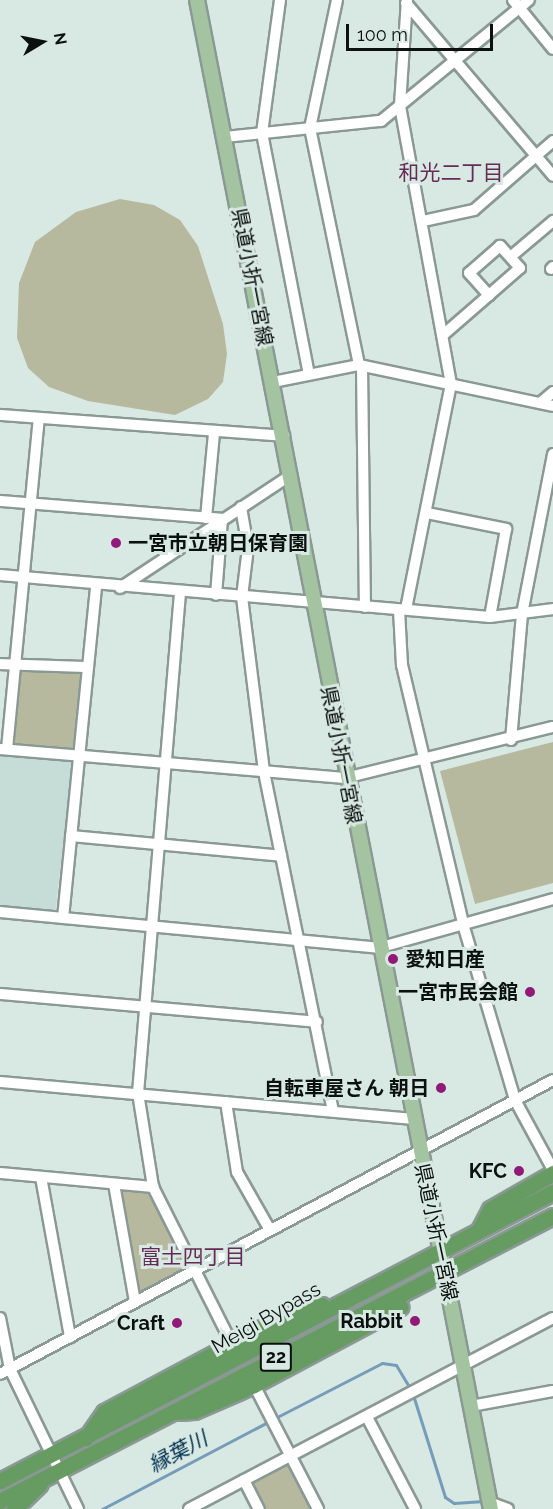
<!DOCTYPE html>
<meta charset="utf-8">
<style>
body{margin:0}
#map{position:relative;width:553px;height:1509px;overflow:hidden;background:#d8e8e3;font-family:Raleway,"Noto Sans JP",sans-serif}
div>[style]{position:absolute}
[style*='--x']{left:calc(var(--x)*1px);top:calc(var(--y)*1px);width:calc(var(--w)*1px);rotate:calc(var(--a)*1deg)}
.built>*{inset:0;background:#c5ddd6}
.green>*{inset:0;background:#b7b99f}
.stream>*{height:3px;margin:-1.5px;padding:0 1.5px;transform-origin:1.5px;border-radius:1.5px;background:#759cb8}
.roads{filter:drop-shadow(2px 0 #8a9994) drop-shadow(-2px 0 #8a9994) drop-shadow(0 2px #8a9994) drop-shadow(0 -2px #8a9994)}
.minor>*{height:10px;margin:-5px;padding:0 5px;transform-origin:5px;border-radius:5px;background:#fff}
.major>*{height:14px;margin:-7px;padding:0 7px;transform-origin:7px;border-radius:7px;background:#a3c3a1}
.highway>*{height:15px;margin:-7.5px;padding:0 7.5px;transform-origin:7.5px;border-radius:7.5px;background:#669b62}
.dots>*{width:16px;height:16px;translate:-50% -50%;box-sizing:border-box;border:3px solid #d8e8e3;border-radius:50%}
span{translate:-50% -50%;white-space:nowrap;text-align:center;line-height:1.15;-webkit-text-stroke:6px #d8e8e3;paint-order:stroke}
.shield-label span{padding:2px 4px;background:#d8e8e3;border:2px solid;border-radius:4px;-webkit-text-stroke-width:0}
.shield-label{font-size:18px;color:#0b110f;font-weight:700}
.street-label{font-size:20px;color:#0b110f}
.poi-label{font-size:20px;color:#0b110f;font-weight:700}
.left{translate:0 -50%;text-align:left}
.right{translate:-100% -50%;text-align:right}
.neighbourhood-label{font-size:21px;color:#642b55}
.water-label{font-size:21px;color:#00324f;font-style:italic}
.north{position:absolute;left:12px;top:12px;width:60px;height:60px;-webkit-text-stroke:4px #d8e8e3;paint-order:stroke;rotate:80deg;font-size:16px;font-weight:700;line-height:24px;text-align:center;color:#0b110f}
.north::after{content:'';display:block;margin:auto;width:21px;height:27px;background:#0b110f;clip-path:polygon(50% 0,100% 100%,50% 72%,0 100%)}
.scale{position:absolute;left:346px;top:24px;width:147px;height:27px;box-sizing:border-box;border:3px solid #0b110f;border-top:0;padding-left:8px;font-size:18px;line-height:21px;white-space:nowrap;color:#0b110f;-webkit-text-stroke:4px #d8e8e3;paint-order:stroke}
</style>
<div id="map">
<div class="built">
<i style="clip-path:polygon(0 755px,72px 761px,55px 915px,0 911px)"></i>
</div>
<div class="green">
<i style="clip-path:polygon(120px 199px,154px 205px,180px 220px,198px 246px,223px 324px,227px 354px,223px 382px,208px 399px,175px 415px,88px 401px,49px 387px,28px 368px,17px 338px,19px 283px,35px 242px,76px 212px)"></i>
<i style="clip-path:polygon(18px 669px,81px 670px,73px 750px,10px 745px)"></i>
<i style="clip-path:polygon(553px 742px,553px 883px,475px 904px,440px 771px)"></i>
<i style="clip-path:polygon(118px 1190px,152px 1192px,190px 1265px,137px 1294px)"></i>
<i style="clip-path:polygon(289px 1464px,312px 1509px,263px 1509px,250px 1484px)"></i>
</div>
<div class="stream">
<i style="--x:414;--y:1398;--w:104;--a:72.6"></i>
<i style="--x:445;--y:1497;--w:11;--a:34"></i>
<i style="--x:454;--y:1503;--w:26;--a:-4"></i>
<i style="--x:279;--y:1416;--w:116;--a:-27.2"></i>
<i style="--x:382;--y:1363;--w:14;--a:8"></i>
<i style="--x:396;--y:1365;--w:26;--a:59"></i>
<i style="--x:102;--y:1509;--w:187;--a:-27.7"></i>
</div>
<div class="roads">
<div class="minor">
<i style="--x:280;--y:0;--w:134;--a:97.7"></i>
<i style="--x:262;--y:133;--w:246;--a:79"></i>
<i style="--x:337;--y:0;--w:131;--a:101.9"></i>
<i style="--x:310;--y:128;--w:242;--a:78.3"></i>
<i style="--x:513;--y:0;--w:63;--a:50.8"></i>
<i style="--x:406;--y:3;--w:227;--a:49.6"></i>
<i style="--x:225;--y:137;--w:157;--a:-5.9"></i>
<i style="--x:381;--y:121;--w:191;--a:-39.3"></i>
<i style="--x:423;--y:221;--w:52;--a:-12.2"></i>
<i style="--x:474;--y:210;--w:105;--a:-41.1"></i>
<i style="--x:515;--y:253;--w:50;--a:-40.1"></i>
<i style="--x:551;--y:269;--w:3;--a:-45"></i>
<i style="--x:443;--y:335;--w:61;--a:-41"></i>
<i style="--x:489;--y:295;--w:41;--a:-41.1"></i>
<i style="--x:520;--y:268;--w:30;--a:-132"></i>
<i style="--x:500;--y:246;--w:41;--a:138.9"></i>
<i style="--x:469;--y:273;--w:30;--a:48"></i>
<i style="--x:362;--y:366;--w:241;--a:89.3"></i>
<i style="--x:273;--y:382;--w:88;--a:-11.2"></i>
<i style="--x:359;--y:365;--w:198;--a:11.9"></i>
<i style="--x:540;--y:403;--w:17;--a:-40"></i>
<i style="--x:0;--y:415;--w:285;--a:4.2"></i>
<i style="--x:0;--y:501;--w:223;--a:4.6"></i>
<i style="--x:222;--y:519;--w:76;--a:94.5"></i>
<i style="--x:241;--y:507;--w:42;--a:80.3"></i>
<i style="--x:248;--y:548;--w:49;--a:97"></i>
<i style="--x:242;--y:597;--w:176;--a:82.8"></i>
<i style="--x:264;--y:772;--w:346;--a:78.5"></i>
<i style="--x:427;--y:513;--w:81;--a:11.4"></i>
<i style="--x:506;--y:529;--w:89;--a:100.3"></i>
<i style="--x:206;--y:518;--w:85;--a:-84.6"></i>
<i style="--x:248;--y:548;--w:55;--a:-10.5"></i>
<i style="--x:0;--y:575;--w:492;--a:4.9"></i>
<i style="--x:490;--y:617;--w:64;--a:-7.2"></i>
<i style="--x:120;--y:588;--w:205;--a:-33.5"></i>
<i style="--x:180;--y:593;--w:502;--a:94.8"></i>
<i style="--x:138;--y:1093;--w:95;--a:80.9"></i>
<i style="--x:153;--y:1187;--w:176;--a:63.3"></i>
<i style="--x:406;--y:609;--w:229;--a:-78.7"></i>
<i style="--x:451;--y:384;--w:284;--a:-100.4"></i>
<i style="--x:400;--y:105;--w:105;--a:-86.2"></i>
<i style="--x:399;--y:610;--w:55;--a:86.9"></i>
<i style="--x:402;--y:665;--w:266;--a:76.7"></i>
<i style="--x:463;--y:924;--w:184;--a:73.5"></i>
<i style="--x:515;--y:1100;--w:80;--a:61.5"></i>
<i style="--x:0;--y:664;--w:87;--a:2"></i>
<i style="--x:511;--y:740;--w:126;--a:-85"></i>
<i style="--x:522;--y:614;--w:163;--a:-79"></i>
<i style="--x:0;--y:749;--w:346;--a:4.8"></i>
<i style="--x:345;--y:778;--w:214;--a:-13.8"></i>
<i style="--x:7;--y:749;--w:332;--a:-84.5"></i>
<i style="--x:71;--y:836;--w:211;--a:5.4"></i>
<i style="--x:0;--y:912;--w:380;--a:5.4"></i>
<i style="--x:378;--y:948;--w:182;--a:-15.6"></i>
<i style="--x:63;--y:918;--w:335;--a:-84.3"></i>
<i style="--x:0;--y:994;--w:318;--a:5"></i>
<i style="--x:0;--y:1082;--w:413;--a:5.1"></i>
<i style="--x:226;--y:1102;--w:71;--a:81.1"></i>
<i style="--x:237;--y:1172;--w:67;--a:60.4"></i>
<i style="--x:0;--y:1173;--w:154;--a:5.2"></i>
<i style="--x:41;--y:1177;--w:163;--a:79.7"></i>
<i style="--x:114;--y:1184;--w:120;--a:79.9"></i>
<i style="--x:0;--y:1318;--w:52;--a:78.9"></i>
<i style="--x:10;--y:1369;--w:156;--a:64.1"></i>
<i style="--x:0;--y:1374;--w:626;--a:-28"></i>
<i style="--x:254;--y:1385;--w:140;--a:62.7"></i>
<i style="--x:471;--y:1406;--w:83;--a:-10.4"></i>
<i style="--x:367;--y:1417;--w:104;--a:62.4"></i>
<i style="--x:244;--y:1480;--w:33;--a:63"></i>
<i style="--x:489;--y:1502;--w:20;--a:20"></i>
<i style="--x:189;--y:1509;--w:411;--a:-27.7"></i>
</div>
<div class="major">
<i style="--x:197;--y:0;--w:1537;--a:78.98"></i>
</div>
<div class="highway">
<i style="--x:479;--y:1230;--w:24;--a:-62"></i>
<i style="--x:490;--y:1209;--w:73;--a:-29.7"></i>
<i style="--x:176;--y:1412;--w:18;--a:-3"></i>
<i style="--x:194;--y:1411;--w:65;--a:-23.4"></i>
<i style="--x:254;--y:1385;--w:166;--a:-28.1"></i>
<i style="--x:86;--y:1438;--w:32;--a:-55"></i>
<i style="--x:104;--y:1412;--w:219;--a:-28.1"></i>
<i style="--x:297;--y:1309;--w:25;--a:-9"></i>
<i style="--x:0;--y:1481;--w:624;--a:-27.59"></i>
<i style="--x:0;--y:1501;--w:622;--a:-27.27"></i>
<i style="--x:14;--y:1509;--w:36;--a:-44"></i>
</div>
</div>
<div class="dots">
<i style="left:116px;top:543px;background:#911978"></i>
<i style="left:393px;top:959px;background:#911978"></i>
<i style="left:530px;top:992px;background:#911978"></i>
<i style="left:441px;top:1088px;background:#911978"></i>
<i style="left:519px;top:1171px;background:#911978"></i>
<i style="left:415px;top:1321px;background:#911978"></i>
<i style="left:177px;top:1323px;background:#911978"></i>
</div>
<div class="shield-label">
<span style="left:276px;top:1357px">22</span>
</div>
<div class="street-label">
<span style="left:252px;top:277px;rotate:79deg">県道小折一宮線</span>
<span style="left:341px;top:755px;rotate:79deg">県道小折一宮線</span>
<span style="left:436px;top:1232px;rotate:78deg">県道小折一宮線</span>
<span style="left:266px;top:1318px;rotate:-30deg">Meigi Bypass</span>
</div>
<div class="poi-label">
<span class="left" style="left:128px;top:543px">一宮市立朝日保育園</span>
<span class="left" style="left:405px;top:959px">愛知日産</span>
<span class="right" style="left:518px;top:992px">一宮市民会館</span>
<span class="right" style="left:429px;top:1088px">自転車屋さん 朝日</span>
<span class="right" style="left:507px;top:1171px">KFC</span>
<span class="right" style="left:403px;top:1321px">Rabbit</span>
<span class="right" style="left:165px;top:1323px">Craft</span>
</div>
<div class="neighbourhood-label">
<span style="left:451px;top:173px">和光二丁目</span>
<span style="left:193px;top:1257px">富士四丁目</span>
</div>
<div class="water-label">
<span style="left:178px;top:1452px;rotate:-28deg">縁葉川</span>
</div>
<div class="north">N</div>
<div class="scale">100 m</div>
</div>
